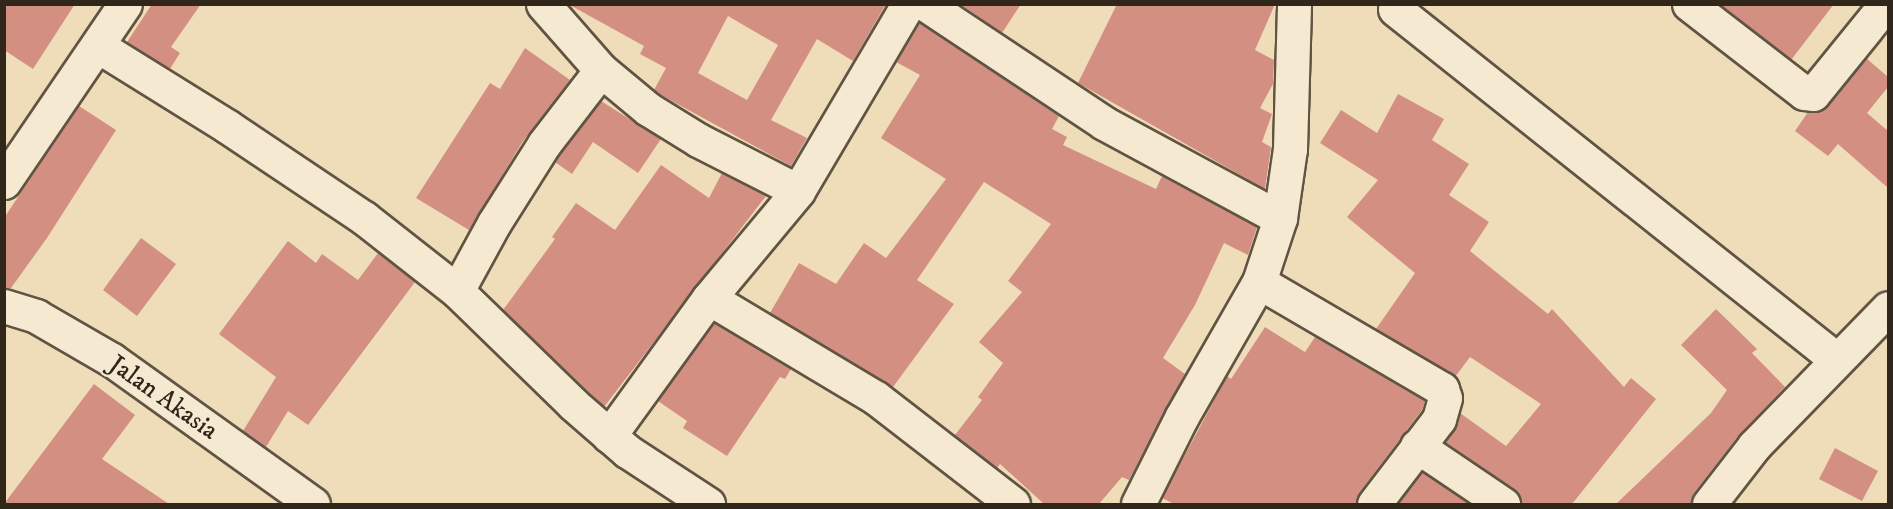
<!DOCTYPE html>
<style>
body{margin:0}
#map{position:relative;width:1893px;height:509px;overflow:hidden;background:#efddba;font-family:"IM FELL DW Pica",serif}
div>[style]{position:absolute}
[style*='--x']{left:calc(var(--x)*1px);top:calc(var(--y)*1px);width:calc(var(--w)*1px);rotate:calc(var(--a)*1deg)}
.building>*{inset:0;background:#d48f83}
.roads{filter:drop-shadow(2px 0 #605442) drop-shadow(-2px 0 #605442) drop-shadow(0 2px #605442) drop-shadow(0 -2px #605442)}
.minor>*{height:33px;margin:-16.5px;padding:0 16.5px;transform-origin:16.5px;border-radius:16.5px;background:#f5e9d2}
.tertiary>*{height:33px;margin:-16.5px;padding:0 16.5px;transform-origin:16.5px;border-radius:16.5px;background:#f5e9d2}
span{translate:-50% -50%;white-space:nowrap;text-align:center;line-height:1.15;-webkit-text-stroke:4.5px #f5e9d2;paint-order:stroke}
.street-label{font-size:26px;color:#31261a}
.frame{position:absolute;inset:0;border:6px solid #31261a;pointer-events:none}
</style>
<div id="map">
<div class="building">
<i style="clip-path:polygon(4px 4px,75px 4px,33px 69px,4px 50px)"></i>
<i style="clip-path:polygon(152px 4px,201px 4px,171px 47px,180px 53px,170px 69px,127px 42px)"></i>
<i style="clip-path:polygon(evenodd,568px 4px,886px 4px,853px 61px,817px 39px,771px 120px,807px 138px,791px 166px,659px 94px,654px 90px,666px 68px,640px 54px,644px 46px,568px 4px,728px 16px,778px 45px,747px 100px,698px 73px,728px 16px)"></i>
<i style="clip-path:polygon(960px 4px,1021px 4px,1002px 33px)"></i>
<i style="clip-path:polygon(1117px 4px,1275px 4px,1255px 50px,1274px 60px,1273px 84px,1260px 108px,1272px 114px,1262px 142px,1271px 147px,1265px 189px,1078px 83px)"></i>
<i style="clip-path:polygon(1720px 4px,1834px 4px,1791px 60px)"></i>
<i style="clip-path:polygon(919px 22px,1059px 116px,1052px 129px,1067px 137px,1063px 145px,1156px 189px,1162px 176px,1257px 227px,1248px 255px,1224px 243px,1195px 305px,1163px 358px,1185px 374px,1129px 480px,1122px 477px,1099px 504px,1044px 504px,1000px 464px,997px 468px,955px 435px,982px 400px,978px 397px,1003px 363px,979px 342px,1022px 292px,1008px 281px,1051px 224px,984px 182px,917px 280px,954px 304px,893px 387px,770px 313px,799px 263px,836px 284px,864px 243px,886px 258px,946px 179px,881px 138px,920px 75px,896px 62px)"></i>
<i style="clip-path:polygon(525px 48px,570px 80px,523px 141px,469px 230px,416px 198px,490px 83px,500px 89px)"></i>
<i style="clip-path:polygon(1866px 58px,1888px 77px,1888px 87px,1867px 113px,1888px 131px,1888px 188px,1838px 144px,1828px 156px,1795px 131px,1808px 112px,1828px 106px)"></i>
<i style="clip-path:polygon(1398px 94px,1444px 119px,1432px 140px,1469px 164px,1449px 195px,1489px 222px,1470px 251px,1548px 314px,1552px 309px,1624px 387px,1631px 378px,1656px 399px,1572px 504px,1522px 504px,1513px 488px,1445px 442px,1460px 413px,1506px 446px,1541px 404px,1470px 357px,1455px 377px,1376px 329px,1415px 273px,1347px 217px,1378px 180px,1320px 143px,1341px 110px,1377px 133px)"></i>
<i style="clip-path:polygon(601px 101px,661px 139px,638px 173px,593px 142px,572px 174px,555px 162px)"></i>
<i style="clip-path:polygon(79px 106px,116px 130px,47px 238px,11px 288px,4px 288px,4px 218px)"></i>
<i style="clip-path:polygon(661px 165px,709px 198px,722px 173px,766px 196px,604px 407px,503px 310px,555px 239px,552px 237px,576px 203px,615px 230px)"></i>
<i style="clip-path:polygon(141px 238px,176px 264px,137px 316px,103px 290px)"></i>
<i style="clip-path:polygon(288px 241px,316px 263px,322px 254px,358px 280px,378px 253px,415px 282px,308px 425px,288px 411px,266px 447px,243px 431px,276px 377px,219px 334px)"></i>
<i style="clip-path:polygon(1716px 309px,1757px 349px,1752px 353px,1785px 387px,1739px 435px,1694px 493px,1691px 504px,1616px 504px,1711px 413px,1727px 390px,1681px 345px)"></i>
<i style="clip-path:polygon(714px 323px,791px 369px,785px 379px,780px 377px,727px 456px,683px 428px,687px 421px,658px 401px)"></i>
<i style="clip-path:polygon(1265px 327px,1305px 352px,1315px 337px,1425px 401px,1422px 410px,1359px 493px,1356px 504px,1174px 504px,1162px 498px,1227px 376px,1231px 379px)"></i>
<i style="clip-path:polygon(94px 384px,135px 415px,102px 459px,169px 504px,4px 504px)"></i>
<i style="clip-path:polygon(1835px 448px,1878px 471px,1862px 501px,1819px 479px)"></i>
<i style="clip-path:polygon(1422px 472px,1470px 504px,1397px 504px)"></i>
</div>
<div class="roads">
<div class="minor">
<i style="--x:543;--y:4;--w:88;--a:48.7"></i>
<i style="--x:601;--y:70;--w:61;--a:39.7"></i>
<i style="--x:648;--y:109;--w:59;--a:31.8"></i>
<i style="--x:698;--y:140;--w:112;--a:27"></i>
<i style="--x:798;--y:191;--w:217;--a:-59.5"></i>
<i style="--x:925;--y:4;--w:215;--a:33.6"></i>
<i style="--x:1104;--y:123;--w:200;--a:28.4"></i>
<i style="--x:1689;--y:4;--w:145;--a:37.7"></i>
<i style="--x:1804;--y:93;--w:9;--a:6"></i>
<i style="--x:1813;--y:94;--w:116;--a:-51"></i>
<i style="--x:1395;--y:9;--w:564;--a:38.45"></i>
<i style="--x:98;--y:46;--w:153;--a:31.9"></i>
<i style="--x:228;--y:127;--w:164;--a:33.8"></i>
<i style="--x:364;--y:218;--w:118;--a:38.1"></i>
<i style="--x:601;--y:70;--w:93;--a:127.6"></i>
<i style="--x:544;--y:144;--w:93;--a:122.3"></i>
<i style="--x:494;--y:223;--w:77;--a:118.6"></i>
<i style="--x:457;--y:291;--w:162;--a:44.2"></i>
<i style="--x:573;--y:404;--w:72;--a:41"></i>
<i style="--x:627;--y:451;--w:97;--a:33.2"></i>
<i style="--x:4;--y:182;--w:215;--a:-55.8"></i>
<i style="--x:1259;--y:282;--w:212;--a:30.3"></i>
<i style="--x:1442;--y:389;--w:9;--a:72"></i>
<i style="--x:1445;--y:398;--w:22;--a:106"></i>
<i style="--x:1439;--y:419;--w:107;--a:127.4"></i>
<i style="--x:709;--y:298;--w:195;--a:30.9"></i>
<i style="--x:876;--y:398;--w:173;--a:37.7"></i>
<i style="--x:609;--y:436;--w:170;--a:-54.1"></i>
<i style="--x:709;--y:298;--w:139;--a:-50.2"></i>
<i style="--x:1417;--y:446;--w:104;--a:34"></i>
<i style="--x:1138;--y:504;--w:96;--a:-63.4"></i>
<i style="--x:1181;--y:418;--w:157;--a:-60.2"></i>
<i style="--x:1259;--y:282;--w:67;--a:-71.8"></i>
<i style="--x:1280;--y:218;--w:70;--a:-81.8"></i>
<i style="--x:1290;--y:149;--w:145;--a:-88.4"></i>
<i style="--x:1709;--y:504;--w:73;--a:-52.2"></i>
<i style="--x:1754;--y:446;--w:192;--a:-45.8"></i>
</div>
<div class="tertiary">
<i style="--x:4;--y:306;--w:34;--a:17"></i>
<i style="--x:36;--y:316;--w:88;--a:30.1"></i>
<i style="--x:112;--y:360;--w:247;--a:35.6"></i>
</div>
</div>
<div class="street-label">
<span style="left:163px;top:398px;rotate:35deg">Jalan Akasia</span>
</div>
<div class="frame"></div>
</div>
